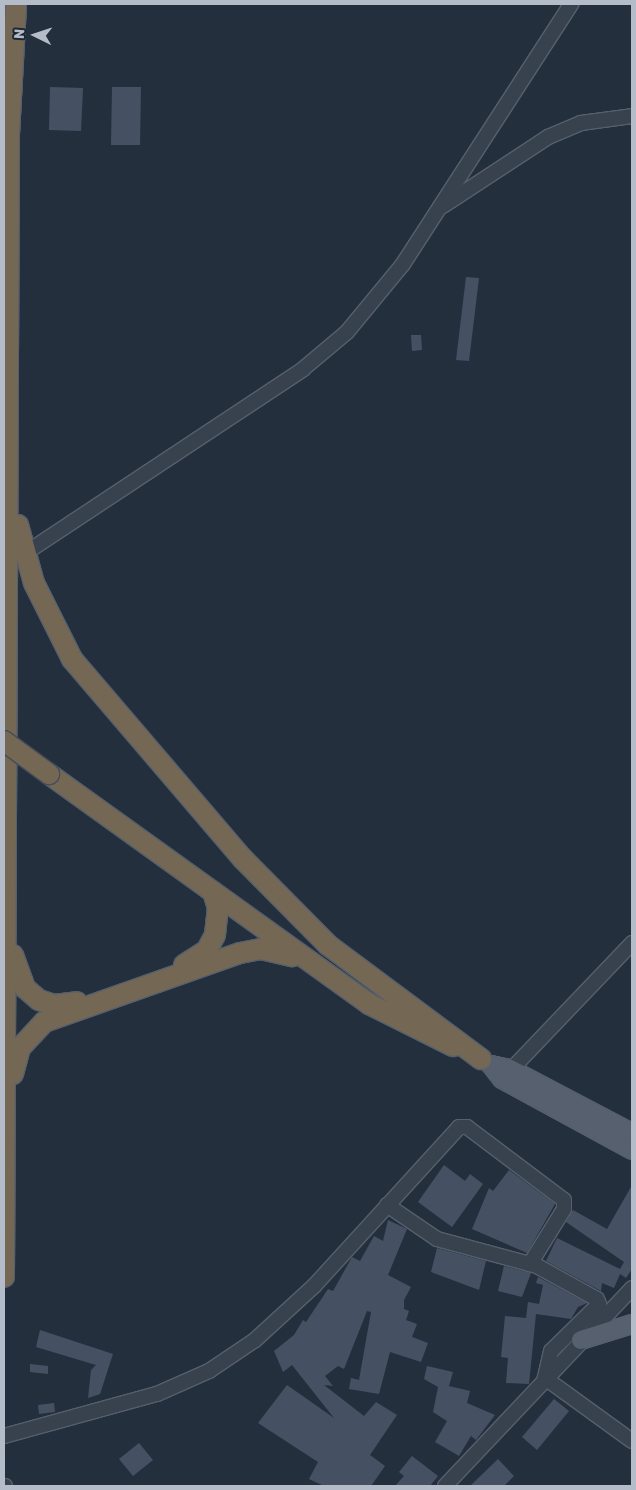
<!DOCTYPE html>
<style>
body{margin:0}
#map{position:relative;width:636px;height:1490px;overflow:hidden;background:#242f3e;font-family:Rubik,sans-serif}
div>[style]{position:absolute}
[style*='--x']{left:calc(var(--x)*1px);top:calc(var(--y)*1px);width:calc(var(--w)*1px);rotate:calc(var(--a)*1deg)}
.building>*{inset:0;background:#455162}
.roads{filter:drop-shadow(1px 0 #565f6c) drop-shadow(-1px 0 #565f6c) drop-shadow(0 1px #565f6c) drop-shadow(0 -1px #565f6c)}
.minor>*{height:14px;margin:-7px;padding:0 7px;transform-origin:7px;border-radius:7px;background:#38414e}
.major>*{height:18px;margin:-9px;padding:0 9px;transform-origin:9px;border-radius:9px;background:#56606e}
.highway>*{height:20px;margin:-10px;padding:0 10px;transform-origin:10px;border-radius:10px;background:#746855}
.bridges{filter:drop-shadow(1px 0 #434c59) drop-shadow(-1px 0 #434c59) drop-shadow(0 1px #434c59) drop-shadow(0 -1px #434c59)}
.highway-bridge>*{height:20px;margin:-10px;padding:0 10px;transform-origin:10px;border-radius:10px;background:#746855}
span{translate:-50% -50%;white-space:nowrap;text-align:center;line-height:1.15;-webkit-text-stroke:5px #1d2633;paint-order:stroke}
.frame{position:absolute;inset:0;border:5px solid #b4bcc9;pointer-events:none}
.north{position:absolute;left:10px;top:10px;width:50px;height:50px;-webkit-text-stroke:4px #1d2633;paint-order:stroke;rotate:274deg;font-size:14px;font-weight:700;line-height:20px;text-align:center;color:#b4bcc9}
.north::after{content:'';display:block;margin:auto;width:18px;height:22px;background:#b4bcc9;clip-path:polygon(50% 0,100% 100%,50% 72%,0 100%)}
</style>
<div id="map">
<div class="building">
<i style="clip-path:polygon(50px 87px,83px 88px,81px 131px,49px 130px)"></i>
<i style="clip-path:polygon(112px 87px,141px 87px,140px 145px,111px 145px)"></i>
<i style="clip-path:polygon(466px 277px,479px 278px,469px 361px,456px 360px)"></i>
<i style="clip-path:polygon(411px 335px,421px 335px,422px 350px,412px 351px)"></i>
<i style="clip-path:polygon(444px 1165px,465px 1181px,470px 1174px,483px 1184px,452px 1227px,418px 1202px)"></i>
<i style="clip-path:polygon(509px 1170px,555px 1204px,527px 1253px,472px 1229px,489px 1188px,493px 1191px)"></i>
<i style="clip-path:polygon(632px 1185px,632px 1269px,626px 1278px,620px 1274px,614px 1288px,602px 1283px,601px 1291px,546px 1261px,557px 1238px,620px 1269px,624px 1262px,566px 1222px,573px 1210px,607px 1229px)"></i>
<i style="clip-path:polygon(388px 1220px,407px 1229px,388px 1275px,411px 1287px,404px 1300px,404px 1309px,409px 1311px,406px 1320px,417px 1324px,412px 1337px,428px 1343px,421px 1362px,390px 1352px,379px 1394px,349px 1389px,351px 1378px,359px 1380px,371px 1312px,367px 1311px,344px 1369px,338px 1366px,325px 1376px,333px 1386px,324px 1385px,364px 1416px,376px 1402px,397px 1415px,370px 1455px,385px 1466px,371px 1486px,324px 1486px,309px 1479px,318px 1462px,258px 1423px,287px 1385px,334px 1418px,292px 1365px,283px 1372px,274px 1351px,294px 1335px,303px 1320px,306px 1322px,328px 1289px,333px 1291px,352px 1257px,360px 1261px,374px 1236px,383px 1241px)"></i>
<i style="clip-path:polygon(437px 1248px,486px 1261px,479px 1290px,431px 1272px)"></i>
<i style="clip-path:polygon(504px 1266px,531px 1273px,522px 1297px,498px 1291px)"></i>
<i style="clip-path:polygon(538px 1277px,587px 1303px,578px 1307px,571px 1319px,536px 1314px,529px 1384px,506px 1383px,508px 1358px,501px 1357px,505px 1316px,526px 1318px,528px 1302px,539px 1304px,543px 1285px,536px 1283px)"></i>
<i style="clip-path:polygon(40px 1330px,113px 1354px,100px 1394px,88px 1398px,91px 1370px,96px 1365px,36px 1347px)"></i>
<i style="clip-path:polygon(30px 1364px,48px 1366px,48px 1374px,30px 1372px)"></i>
<i style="clip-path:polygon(427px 1366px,453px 1372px,449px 1386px,470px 1391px,467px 1403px,495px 1415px,476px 1440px,471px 1436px,459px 1456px,435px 1442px,447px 1421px,433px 1412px,438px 1387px,424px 1379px)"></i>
<i style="clip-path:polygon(554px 1399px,569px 1411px,537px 1450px,522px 1437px)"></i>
<i style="clip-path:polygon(54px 1403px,55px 1412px,39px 1414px,38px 1405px)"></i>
<i style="clip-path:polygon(139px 1443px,153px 1460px,133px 1476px,119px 1459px)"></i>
<i style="clip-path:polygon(412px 1456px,438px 1476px,430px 1486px,395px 1486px,404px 1476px,399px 1472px)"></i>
<i style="clip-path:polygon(498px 1459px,514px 1476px,504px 1486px,470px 1486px)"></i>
</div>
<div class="roads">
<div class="minor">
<i style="--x:443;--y:206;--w:126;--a:-33.3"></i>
<i style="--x:548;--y:137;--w:36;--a:-23"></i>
<i style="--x:581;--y:123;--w:51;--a:-7.8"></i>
<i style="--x:24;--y:554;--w:335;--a:-33.5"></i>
<i style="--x:303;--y:369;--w:57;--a:-40.1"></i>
<i style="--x:347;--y:332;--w:88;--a:-50.5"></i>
<i style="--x:403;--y:264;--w:310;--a:-57.1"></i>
<i style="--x:505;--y:1076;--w:184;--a:-46.3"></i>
<i style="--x:387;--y:1205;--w:60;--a:34.2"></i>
<i style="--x:437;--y:1239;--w:104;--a:15.1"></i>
<i style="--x:537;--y:1266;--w:68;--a:28.8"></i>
<i style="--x:597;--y:1299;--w:5;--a:68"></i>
<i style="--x:599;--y:1304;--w:67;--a:135.6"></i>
<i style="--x:551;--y:1351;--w:28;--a:103"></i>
<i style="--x:545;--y:1378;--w:107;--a:35.9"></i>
<i style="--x:4;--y:1436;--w:159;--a:-15.4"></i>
<i style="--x:157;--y:1394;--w:57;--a:-23.9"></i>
<i style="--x:209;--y:1371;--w:55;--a:-34"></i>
<i style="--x:255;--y:1340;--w:80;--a:-42.5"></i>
<i style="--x:314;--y:1286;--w:215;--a:-47.6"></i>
<i style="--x:459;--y:1127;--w:8;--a:0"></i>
<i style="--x:467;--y:1127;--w:121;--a:37"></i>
<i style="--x:564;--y:1200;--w:9;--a:90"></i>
<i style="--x:564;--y:1209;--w:65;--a:121.7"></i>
<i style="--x:4;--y:1486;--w:1;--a:0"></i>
<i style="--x:445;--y:1486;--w:272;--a:-46.6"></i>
</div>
<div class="major">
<i style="--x:491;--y:1065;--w:18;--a:52"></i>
<i style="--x:502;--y:1079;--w:148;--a:28.6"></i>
<i style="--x:491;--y:1065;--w:19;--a:12"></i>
<i style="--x:510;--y:1069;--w:138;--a:27.7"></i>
<i style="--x:581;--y:1340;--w:53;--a:-17.4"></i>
</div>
<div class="highway">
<i style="--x:18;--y:525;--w:60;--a:74.6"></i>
<i style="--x:34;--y:583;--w:85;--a:63.4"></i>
<i style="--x:72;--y:659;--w:263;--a:49.5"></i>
<i style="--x:243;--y:859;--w:121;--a:45.3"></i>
<i style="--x:328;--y:945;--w:191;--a:36.7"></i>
<i style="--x:49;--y:774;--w:394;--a:35.7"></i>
<i style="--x:369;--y:1004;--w:94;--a:26.6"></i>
<i style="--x:13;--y:955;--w:35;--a:70"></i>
<i style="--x:25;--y:988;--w:18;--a:41"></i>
<i style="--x:39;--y:1000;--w:16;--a:18"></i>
<i style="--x:54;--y:1005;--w:23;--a:-7"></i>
<i style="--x:184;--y:965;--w:27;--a:-33"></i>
<i style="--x:207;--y:950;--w:17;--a:-62"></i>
<i style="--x:215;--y:935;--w:27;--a:-84"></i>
<i style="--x:218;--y:908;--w:17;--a:-107"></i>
<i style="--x:13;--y:1074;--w:27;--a:-75"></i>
<i style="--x:20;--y:1048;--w:35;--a:-47"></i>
<i style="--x:44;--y:1022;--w:208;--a:-19.4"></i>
<i style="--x:240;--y:953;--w:21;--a:-11"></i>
<i style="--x:261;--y:949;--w:32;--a:13"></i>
<i style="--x:4;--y:1277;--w:1142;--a:-89.75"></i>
<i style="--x:9;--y:135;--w:131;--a:-86.9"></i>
</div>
</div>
<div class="bridges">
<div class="highway-bridge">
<i style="--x:4;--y:741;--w:56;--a:36.3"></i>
</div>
</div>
<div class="frame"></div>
<div class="north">N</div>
</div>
